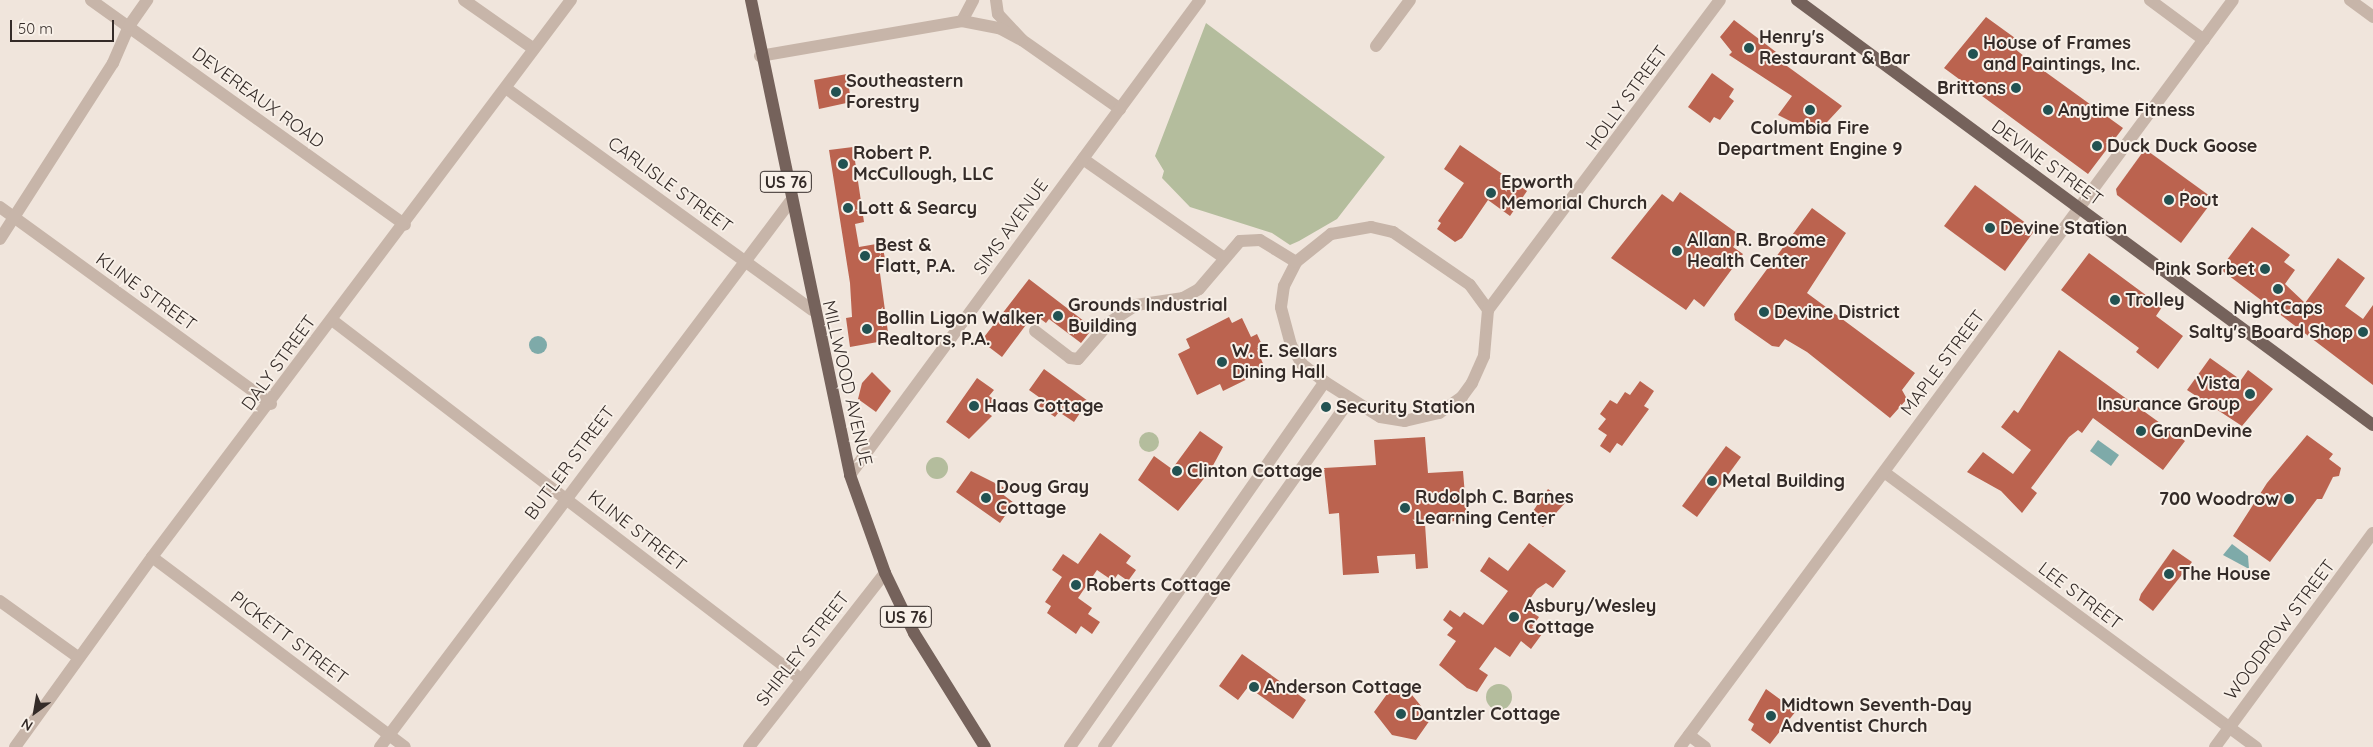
<!DOCTYPE html>
<style>
body{margin:0}
#map{position:relative;width:2373px;height:747px;overflow:hidden;background:#f0e5dc;font-family:Quicksand,sans-serif}
div>[style]{position:absolute}
[style*='--x']{left:calc(var(--x)*1px);top:calc(var(--y)*1px);width:calc(var(--w)*1px);rotate:calc(var(--a)*1deg)}
.green>*{inset:0;background:#b4bd9d}
.round{border-radius:50%}
.water>*{inset:0;background:#7eaaa9}
.building>*{inset:0;background:#bb634f}
.minor>*{height:12px;margin:-6px;padding:0 6px;transform-origin:6px;border-radius:6px;background:#c7b5a9}
.major>*{height:12px;margin:-6px;padding:0 6px;transform-origin:6px;border-radius:6px;background:#75625b}
.dots>*{width:14px;height:14px;translate:-50% -50%;box-sizing:border-box;border:2px solid #f8f0e8;border-radius:50%}
span{translate:-50% -50%;white-space:nowrap;text-align:center;line-height:1.15;-webkit-text-stroke:4px #f8f0e8;paint-order:stroke}
.shield-label span{padding:1px 4px;background:#f8f0e8;border:1px solid;border-radius:4px;-webkit-text-stroke-width:0}
.shield-label{font-size:16px;color:#342b28;font-weight:700}
.poi-label{font-size:18px;color:#342b28;font-weight:700}
.left{translate:0 -50%;text-align:left}
.right{translate:-100% -50%;text-align:right}
.street-label{font-size:18px;color:#342b28}
.north{position:absolute;left:10px;top:687px;width:50px;height:50px;-webkit-text-stroke:4px #f8f0e8;paint-order:stroke;rotate:212deg;font-size:14px;font-weight:700;line-height:20px;text-align:center;color:#342b28}
.north::after{content:'';display:block;margin:auto;width:18px;height:22px;background:#342b28;clip-path:polygon(50% 0,100% 100%,50% 72%,0 100%)}
.scale{position:absolute;left:10px;top:20px;width:104px;height:22px;box-sizing:border-box;border:2px solid #342b28;border-top:0;padding-left:6px;font-size:15px;line-height:18px;white-space:nowrap;color:#342b28;-webkit-text-stroke:4px #f8f0e8;paint-order:stroke}
</style>
<div id="map">
<div class="green">
<i style="clip-path:polygon(1206px 23px,1385px 157px,1337px 219px,1299px 241px,1290px 245px,1272px 233px,1190px 207px,1162px 178px,1164px 171px,1155px 156px)"></i>
<i class="round" style="left:1139px;top:432px;width:20px;height:20px"></i>
<i class="round" style="left:926px;top:457px;width:22px;height:22px"></i>
<i class="round" style="left:1486px;top:684px;width:26px;height:26px"></i>
</div>
<div class="water">
<i class="round" style="left:529px;top:336px;width:18px;height:18px"></i>
<i style="clip-path:polygon(2098px 440px,2119px 455px,2111px 466px,2090px 451px)"></i>
<i style="clip-path:polygon(2232px 544px,2248px 556px,2249px 569px,2223px 555px)"></i>
</div>
<div class="building">
<i style="clip-path:polygon(1986px 17px,2015px 38px,2010px 45px,2029px 60px,2123px 128px,2088px 174px,1944px 68px)"></i>
<i style="clip-path:polygon(1734px 20px,1776px 52px,1773px 56px,1842px 106px,1816px 134px,1778px 115px,1792px 96px,1729px 55px,1732px 52px,1720px 37px)"></i>
<i style="clip-path:polygon(1712px 73px,1734px 89px,1729px 97px,1734px 101px,1720px 120px,1714px 117px,1710px 123px,1688px 107px)"></i>
<i style="clip-path:polygon(847px 74px,851px 102px,819px 109px,814px 80px)"></i>
<i style="clip-path:polygon(1460px 145px,1527px 191px,1510px 216px,1488px 200px,1462px 238px,1455px 242px,1437px 229px,1441px 223px,1438px 221px,1464px 183px,1444px 169px)"></i>
<i style="clip-path:polygon(853px 147px,864px 222px,855px 224px,859px 247px,882px 243px,886px 264px,879px 266px,889px 340px,850px 347px,846px 318px,852px 317px,850px 283px,829px 150px)"></i>
<i style="clip-path:polygon(2145px 149px,2214px 199px,2181px 243px,2117px 195px,2116px 189px)"></i>
<i style="clip-path:polygon(1975px 185px,2035px 230px,2005px 271px,1944px 226px)"></i>
<i style="clip-path:polygon(1680px 192px,1741px 236px,1733px 247px,1743px 254px,1704px 307px,1694px 299px,1686px 310px,1611px 258px,1662px 194px,1673px 202px)"></i>
<i style="clip-path:polygon(1812px 208px,1846px 233px,1807px 293px,1915px 373px,1902px 390px,1907px 399px,1890px 418px,1807px 352px,1785px 339px,1779px 347px,1772px 346px,1735px 320px,1734px 314px)"></i>
<i style="clip-path:polygon(2252px 227px,2290px 255px,2284px 262px,2295px 270px,2285px 284px,2305px 303px,2338px 258px,2365px 278px,2345px 306px,2363px 319px,2373px 305px,2373px 385px,2220px 269px)"></i>
<i style="clip-path:polygon(2089px 253px,2162px 307px,2156px 316px,2183px 336px,2158px 369px,2136px 352px,2139px 348px,2061px 290px)"></i>
<i style="clip-path:polygon(1029px 279px,1093px 328px,1081px 343px,1049px 319px,1046px 323px,1034px 314px,1002px 357px,981px 341px)"></i>
<i style="clip-path:polygon(1229px 317px,1232px 323px,1242px 318px,1251px 337px,1257px 334px,1263px 347px,1257px 350px,1266px 370px,1223px 391px,1220px 384px,1197px 395px,1178px 354px,1190px 348px,1186px 339px)"></i>
<i style="clip-path:polygon(2059px 350px,2185px 441px,2163px 470px,2093px 418px,2082px 433px,2078px 430px,2069px 437px,2031px 488px,2037px 493px,2022px 513px,2001px 491px,1967px 472px,1983px 452px,2013px 474px,2031px 450px,2001px 427px,2014px 410px,2018px 413px)"></i>
<i style="clip-path:polygon(2210px 358px,2241px 380px,2248px 370px,2273px 389px,2242px 426px,2187px 390px)"></i>
<i style="clip-path:polygon(1044px 369px,1088px 401px,1074px 422px,1059px 412px,1055px 417px,1039px 406px,1043px 400px,1029px 390px)"></i>
<i style="clip-path:polygon(872px 372px,891px 391px,876px 412px,858px 399px,862px 383px)"></i>
<i style="clip-path:polygon(977px 378px,994px 390px,989px 396px,995px 400px,986px 412px,992px 416px,969px 439px,946px 422px)"></i>
<i style="clip-path:polygon(1640px 381px,1654px 391px,1644px 406px,1649px 409px,1622px 446px,1617px 443px,1610px 453px,1600px 446px,1607px 435px,1598px 429px,1606px 419px,1600px 414px,1610px 400px,1617px 404px,1625px 392px,1630px 395px)"></i>
<i style="clip-path:polygon(1200px 431px,1223px 447px,1210px 471px,1178px 511px,1138px 480px,1154px 456px,1172px 469px)"></i>
<i style="clip-path:polygon(2307px 435px,2333px 454px,2329px 459px,2341px 468px,2339px 476px,2333px 477px,2322px 499px,2317px 499px,2270px 562px,2233px 536px,2267px 483px)"></i>
<i style="clip-path:polygon(1425px 437px,1428px 473px,1463px 471px,1467px 520px,1425px 524px,1428px 568px,1416px 569px,1415px 554px,1377px 556px,1379px 573px,1343px 575px,1339px 513px,1329px 514px,1324px 468px,1376px 465px,1374px 440px)"></i>
<i style="clip-path:polygon(1726px 446px,1741px 457px,1697px 517px,1682px 506px)"></i>
<i style="clip-path:polygon(971px 471px,1005px 488px,1001px 493px,1014px 503px,1000px 523px,956px 492px)"></i>
<i style="clip-path:polygon(1548px 489px,1566px 502px,1543px 527px,1529px 517px)"></i>
<i style="clip-path:polygon(1100px 533px,1131px 556px,1126px 563px,1136px 570px,1128px 581px,1118px 574px,1113px 581px,1097px 570px,1078px 598px,1092px 608px,1088px 614px,1100px 622px,1092px 634px,1081px 626px,1076px 634px,1047px 613px,1051px 606px,1045px 602px,1062px 577px,1052px 570px,1063px 554px,1078px 564px)"></i>
<i style="clip-path:polygon(1529px 543px,1566px 571px,1553px 588px,1546px 583px,1537px 589px,1524px 607px,1539px 617px,1532px 627px,1542px 634px,1531px 649px,1521px 641px,1510px 657px,1495px 647px,1479px 669px,1488px 675px,1477px 692px,1467px 688px,1439px 665px,1456px 641px,1447px 635px,1453px 628px,1443px 620px,1450px 610px,1460px 617px,1464px 612px,1483px 625px,1508px 591px,1480px 571px,1489px 557px,1508px 571px)"></i>
<i style="clip-path:polygon(2173px 549px,2192px 562px,2153px 611px,2139px 600px,2141px 594px)"></i>
<i style="clip-path:polygon(1242px 654px,1306px 700px,1293px 719px,1248px 687px,1238px 700px,1219px 686px)"></i>
<i style="clip-path:polygon(1766px 689px,1796px 711px,1770px 744px,1751px 730px,1754px 724px,1748px 720px)"></i>
<i style="clip-path:polygon(1390px 690px,1412px 695px,1426px 712px,1423px 716px,1430px 720px,1416px 740px,1392px 735px,1374px 712px)"></i>
</div>
<div class="minor">
<i style="--x:91;--y:0;--w:386;--a:35.6"></i>
<i style="--x:464;--y:0;--w:85;--a:35"></i>
<i style="--x:996;--y:0;--w:14;--a:82"></i>
<i style="--x:998;--y:14;--w:35;--a:47"></i>
<i style="--x:1022;--y:40;--w:120;--a:35.1"></i>
<i style="--x:2150;--y:0;--w:67;--a:36.5"></i>
<i style="--x:2350;--y:0;--w:29;--a:36"></i>
<i style="--x:962;--y:21;--w:24;--a:-62"></i>
<i style="--x:1376;--y:46;--w:57;--a:-53.5"></i>
<i style="--x:760;--y:56;--w:205;--a:-9.8"></i>
<i style="--x:962;--y:21;--w:38;--a:11"></i>
<i style="--x:999;--y:28;--w:26;--a:28"></i>
<i style="--x:507;--y:89;--w:377;--a:35.9"></i>
<i style="--x:1083;--y:159;--w:171;--a:35"></i>
<i style="--x:0;--y:207;--w:335;--a:36"></i>
<i style="--x:1371;--y:227;--w:23;--a:13"></i>
<i style="--x:1393;--y:232;--w:93;--a:34.5"></i>
<i style="--x:1470;--y:285;--w:31;--a:54"></i>
<i style="--x:1488;--y:310;--w:46;--a:95"></i>
<i style="--x:1484;--y:356;--w:30;--a:114"></i>
<i style="--x:1472;--y:383;--w:17;--a:126"></i>
<i style="--x:1462;--y:397;--w:28;--a:145"></i>
<i style="--x:1439;--y:413;--w:35;--a:167"></i>
<i style="--x:1405;--y:421;--w:25;--a:-171"></i>
<i style="--x:1380;--y:417;--w:65;--a:-147.5"></i>
<i style="--x:1325;--y:382;--w:29;--a:-142"></i>
<i style="--x:1302;--y:364;--w:22;--a:-120"></i>
<i style="--x:1291;--y:345;--w:39;--a:-105"></i>
<i style="--x:1281;--y:307;--w:21;--a:-82"></i>
<i style="--x:1284;--y:286;--w:27;--a:-63"></i>
<i style="--x:1296;--y:262;--w:45;--a:-38.7"></i>
<i style="--x:1331;--y:234;--w:41;--a:-9.9"></i>
<i style="--x:0;--y:239;--w:209;--a:-57.3"></i>
<i style="--x:113;--y:63;--w:40;--a:-66.6"></i>
<i style="--x:129;--y:26;--w:32;--a:-55"></i>
<i style="--x:1488;--y:310;--w:387;--a:-53.2"></i>
<i style="--x:332;--y:320;--w:591;--a:37.43"></i>
<i style="--x:1035;--y:331;--w:44;--a:37.6"></i>
<i style="--x:1070;--y:358;--w:8;--a:7"></i>
<i style="--x:1078;--y:359;--w:49;--a:-49.1"></i>
<i style="--x:1110;--y:322;--w:31;--a:-33"></i>
<i style="--x:1136;--y:305;--w:48;--a:-8.5"></i>
<i style="--x:1183;--y:298;--w:18;--a:-29"></i>
<i style="--x:1199;--y:289;--w:63;--a:-49.5"></i>
<i style="--x:1240;--y:241;--w:20;--a:-3"></i>
<i style="--x:1260;--y:240;--w:42;--a:31.4"></i>
<i style="--x:1884;--y:472;--w:463;--a:36.5"></i>
<i style="--x:850;--y:475;--w:590;--a:-53.62"></i>
<i style="--x:152;--y:557;--w:316;--a:36.9"></i>
<i style="--x:0;--y:601;--w:97;--a:35.8"></i>
<i style="--x:1689;--y:735;--w:20;--a:37"></i>
<i style="--x:15;--y:747;--w:234;--a:-54.2"></i>
<i style="--x:152;--y:557;--w:697;--a:-53.05"></i>
<i style="--x:380;--y:747;--w:682;--a:-53.05"></i>
<i style="--x:749;--y:747;--w:221;--a:-52"></i>
<i style="--x:1070;--y:747;--w:445;--a:-55.1"></i>
<i style="--x:1104;--y:747;--w:426;--a:-54.7"></i>
<i style="--x:1680;--y:747;--w:929;--a:-53.49"></i>
<i style="--x:2215;--y:747;--w:266;--a:-53.6"></i>
</div>
<div class="major">
<i style="--x:751;--y:0;--w:485;--a:78.2"></i>
<i style="--x:850;--y:475;--w:104;--a:70.3"></i>
<i style="--x:885;--y:573;--w:67;--a:64.2"></i>
<i style="--x:914;--y:633;--w:134;--a:58.1"></i>
<i style="--x:1797;--y:0;--w:716;--a:36.42"></i>
</div>
<div class="dots">
<i style="left:1749px;top:48px;background:#225252"></i>
<i style="left:1973px;top:54px;background:#225252"></i>
<i style="left:2016px;top:88px;background:#225252"></i>
<i style="left:836px;top:92px;background:#225252"></i>
<i style="left:1810px;top:110px;background:#225252"></i>
<i style="left:2048px;top:110px;background:#225252"></i>
<i style="left:2097px;top:146px;background:#225252"></i>
<i style="left:843px;top:164px;background:#225252"></i>
<i style="left:1491px;top:193px;background:#225252"></i>
<i style="left:2169px;top:200px;background:#225252"></i>
<i style="left:848px;top:208px;background:#225252"></i>
<i style="left:1990px;top:228px;background:#225252"></i>
<i style="left:1677px;top:251px;background:#225252"></i>
<i style="left:865px;top:256px;background:#225252"></i>
<i style="left:2265px;top:269px;background:#225252"></i>
<i style="left:2278px;top:289px;background:#225252"></i>
<i style="left:2115px;top:300px;background:#225252"></i>
<i style="left:1764px;top:312px;background:#225252"></i>
<i style="left:1058px;top:316px;background:#225252"></i>
<i style="left:867px;top:329px;background:#225252"></i>
<i style="left:2363px;top:332px;background:#225252"></i>
<i style="left:1222px;top:362px;background:#225252"></i>
<i style="left:2250px;top:394px;background:#225252"></i>
<i style="left:974px;top:406px;background:#225252"></i>
<i style="left:1326px;top:407px;background:#225252"></i>
<i style="left:2141px;top:431px;background:#225252"></i>
<i style="left:1177px;top:471px;background:#225252"></i>
<i style="left:1712px;top:481px;background:#225252"></i>
<i style="left:986px;top:498px;background:#225252"></i>
<i style="left:2289px;top:499px;background:#225252"></i>
<i style="left:1405px;top:508px;background:#225252"></i>
<i style="left:2169px;top:574px;background:#225252"></i>
<i style="left:1076px;top:585px;background:#225252"></i>
<i style="left:1514px;top:617px;background:#225252"></i>
<i style="left:1254px;top:687px;background:#225252"></i>
<i style="left:1401px;top:714px;background:#225252"></i>
<i style="left:1771px;top:716px;background:#225252"></i>
</div>
<div class="shield-label">
<span style="left:786px;top:182px">US 76</span>
<span style="left:906px;top:617px">US 76</span>
</div>
<div class="poi-label">
<span class="left" style="left:1759px;top:48px">Henry's<br>Restaurant &amp; Bar</span>
<span class="left" style="left:1983px;top:54px">House of Frames<br>and Paintings, Inc.</span>
<span class="left" style="left:846px;top:92px">Southeastern<br>Forestry</span>
<span class="right" style="left:2006px;top:88px">Brittons</span>
<span class="left" style="left:2058px;top:110px">Anytime Fitness</span>
<span style="left:1810px;top:139px">Columbia Fire<br>Department Engine 9</span>
<span class="left" style="left:2107px;top:146px">Duck Duck Goose</span>
<span class="left" style="left:853px;top:164px">Robert P.<br>McCullough, LLC</span>
<span class="left" style="left:1501px;top:193px">Epworth<br>Memorial Church</span>
<span class="left" style="left:2179px;top:200px">Pout</span>
<span class="left" style="left:858px;top:208px">Lott &amp; Searcy</span>
<span class="left" style="left:2000px;top:228px">Devine Station</span>
<span class="left" style="left:1687px;top:251px">Allan R. Broome<br>Health Center</span>
<span class="left" style="left:875px;top:256px">Best &amp;<br>Flatt, P.A.</span>
<span class="right" style="left:2255px;top:269px">Pink Sorbet</span>
<span class="left" style="left:2125px;top:300px">Trolley</span>
<span class="left" style="left:1068px;top:316px">Grounds Industrial<br>Building</span>
<span style="left:2278px;top:308px">NightCaps</span>
<span class="left" style="left:1774px;top:312px">Devine District</span>
<span class="left" style="left:877px;top:329px">Bollin Ligon Walker<br>Realtors, P.A.</span>
<span class="right" style="left:2353px;top:332px">Salty's Board Shop</span>
<span class="left" style="left:1232px;top:362px">W. E. Sellars<br>Dining Hall</span>
<span class="right" style="left:2240px;top:394px">Vista<br>Insurance Group</span>
<span class="left" style="left:984px;top:406px">Haas Cottage</span>
<span class="left" style="left:1336px;top:407px">Security Station</span>
<span class="left" style="left:2151px;top:431px">GranDevine</span>
<span class="left" style="left:1187px;top:471px">Clinton Cottage</span>
<span class="left" style="left:1722px;top:481px">Metal Building</span>
<span class="left" style="left:996px;top:498px">Doug Gray<br>Cottage</span>
<span class="left" style="left:1415px;top:508px">Rudolph C. Barnes<br>Learning Center</span>
<span class="right" style="left:2279px;top:499px">700 Woodrow</span>
<span class="left" style="left:2179px;top:574px">The House</span>
<span class="left" style="left:1086px;top:585px">Roberts Cottage</span>
<span class="left" style="left:1524px;top:617px">Asbury/Wesley<br>Cottage</span>
<span class="left" style="left:1264px;top:687px">Anderson Cottage</span>
<span class="left" style="left:1781px;top:716px">Midtown Seventh-Day<br>Adventist Church</span>
<span class="left" style="left:1411px;top:714px">Dantzler Cottage</span>
</div>
<div class="street-label">
<span style="left:258px;top:98px;rotate:36deg">DEVEREAUX ROAD</span>
<span style="left:1627px;top:98px;rotate:-54deg">HOLLY STREET</span>
<span style="left:2047px;top:163px;rotate:36deg">DEVINE STREET</span>
<span style="left:670px;top:185px;rotate:36deg">CARLISLE STREET</span>
<span style="left:1011px;top:227px;rotate:-54deg">SIMS AVENUE</span>
<span style="left:146px;top:292px;rotate:36deg">KLINE STREET</span>
<span style="left:279px;top:363px;rotate:-54deg">DALY STREET</span>
<span style="left:1943px;top:363px;rotate:-53deg">MAPLE STREET</span>
<span style="left:847px;top:383px;rotate:77deg">MILLWOOD AVENUE</span>
<span style="left:570px;top:463px;rotate:-53deg">BUTLER STREET</span>
<span style="left:637px;top:531px;rotate:38deg">KLINE STREET</span>
<span style="left:2080px;top:596px;rotate:37deg">LEE STREET</span>
<span style="left:2280px;top:630px;rotate:-53deg">WOODROW STREET</span>
<span style="left:289px;top:638px;rotate:37deg">PICKETT STREET</span>
<span style="left:803px;top:649px;rotate:-52deg">SHIRLEY STREET</span>
</div>
<div class="north">N</div>
<div class="scale">50 m</div>
</div>
